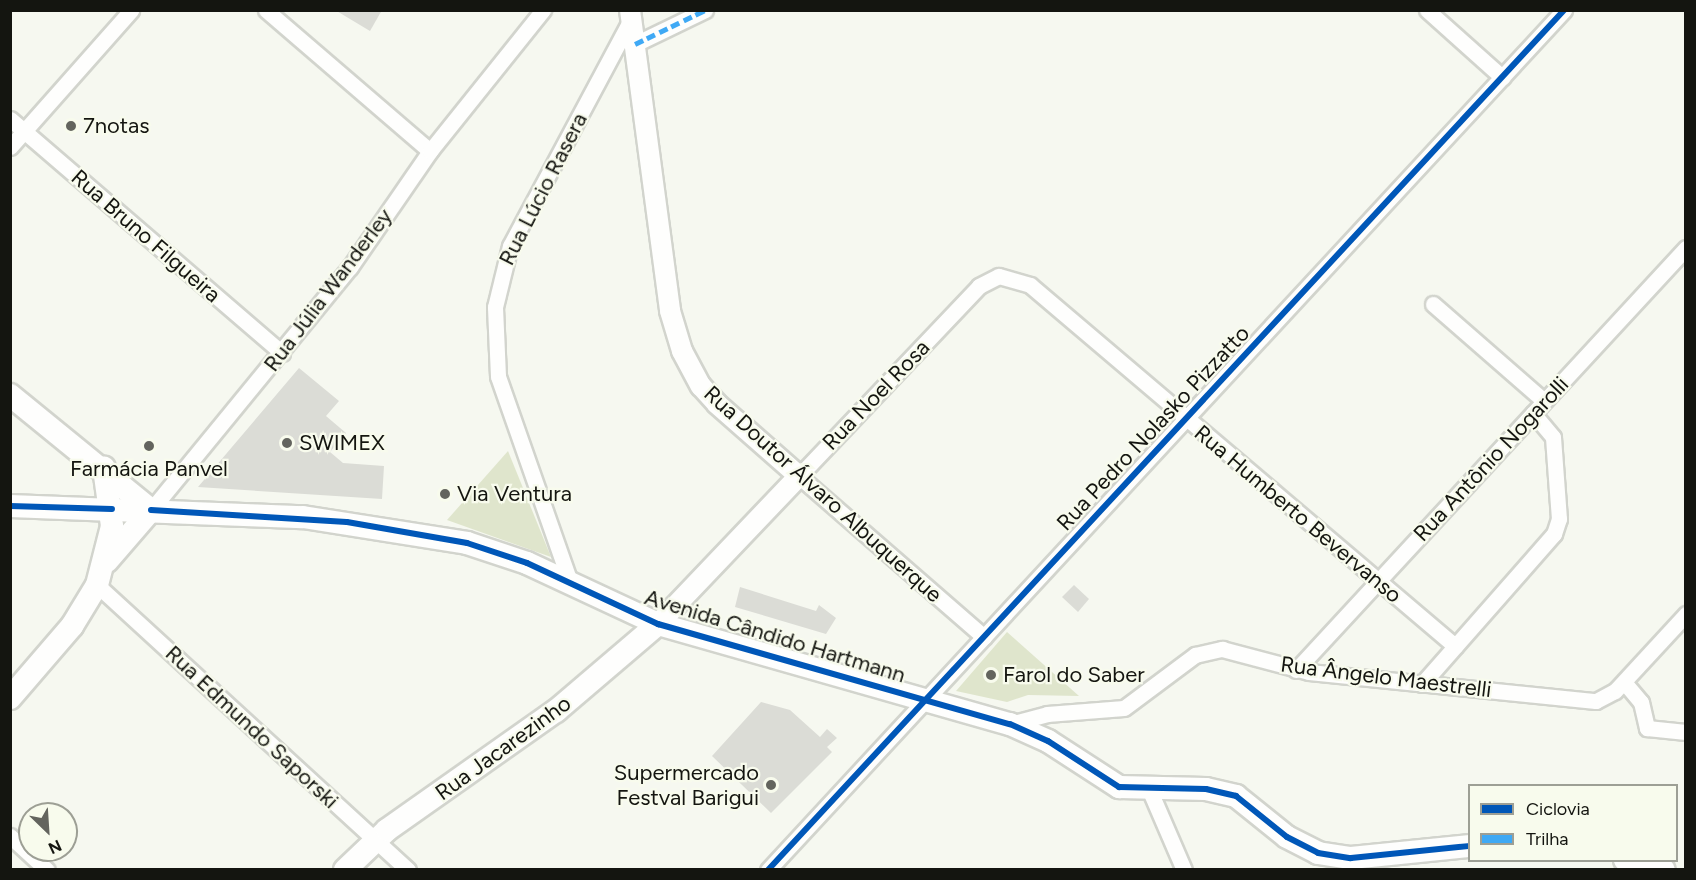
<!DOCTYPE html>
<meta charset="utf-8">
<style>
body{margin:0}
#map{position:relative;width:1696px;height:880px;overflow:hidden;background:#f6f8f0;font-family:Figtree,sans-serif}
div>[style]{position:absolute}
[style*='--x']{left:calc(var(--x)*1px);top:calc(var(--y)*1px);width:calc(var(--w)*1px);rotate:calc(var(--a)*1deg)}
.green>*{inset:0;background:#dfe5cc}
.building>*{inset:0;background:#dbdcd6}
.roads{filter:drop-shadow(2px 0 #d2d4cd) drop-shadow(-2px 0 #d2d4cd) drop-shadow(0 2px #d2d4cd) drop-shadow(0 -2px #d2d4cd)}
.minor>*{height:15px;margin:-7.5px;padding:0 7.5px;transform-origin:7.5px;border-radius:7.5px;background:#fefefd}
.tertiary>*{height:20px;margin:-10px;padding:0 10px;transform-origin:10px;border-radius:10px;background:#fefefd}
.secondary>*{height:22px;margin:-11px;padding:0 11px;transform-origin:11px;border-radius:11px;background:#fefefd}
.quiet>*{height:4.5px;margin-top:-2.25px;transform-origin:0;background:repeating-linear-gradient(90deg,#3fa9f5 0 9px,transparent 0 13.5px)}
.cycleway>*{height:6px;margin:-3px;padding:0 3px;transform-origin:3px;border-radius:3px;background:#0057b8}
.dots>*{width:16px;height:16px;translate:-50% -50%;box-sizing:border-box;border:3px solid #f8fbed;border-radius:50%}
span{translate:-50% -50%;white-space:nowrap;text-align:center;line-height:1.15;-webkit-text-stroke:4.5px #f8fbed;paint-order:stroke}
.poi-label{font-size:22px;color:#141510}
.left{translate:0 -50%;text-align:left}
.right{translate:-100% -50%;text-align:right}
.street-label{font-size:22px;color:#141510}
.frame{position:absolute;inset:0;border:12px solid #141510;pointer-events:none}
.legend{position:absolute;left:1468px;top:784px;width:210px;height:78px;box-sizing:border-box;background:#f8fbed;border:2px solid #9d9f95;margin:0;padding:8px 10px;list-style:none;font-size:18px;color:#141510}
.legend li{display:flex;align-items:center;gap:12px;height:30px}
.legend b{width:30px;border:2px solid #9d9f95}
.north{position:absolute;left:18px;top:802px;width:60px;height:60px;box-sizing:border-box;background:#f8fbed;border:2px solid #9d9f95;border-radius:50%;rotate:155deg;font-size:16px;font-weight:700;line-height:24px;text-align:center;color:#141510}
.north::after{content:'';display:block;margin:auto;width:21px;height:27px;background:#63645e;clip-path:polygon(50% 0,100% 100%,50% 72%,0 100%)}
</style>
<div id="map">
<div class="green">
<i style="clip-path:polygon(508px 451px,551px 557px,447px 520px)"></i>
<i style="clip-path:polygon(1007px 632px,1079px 696px,1028px 695px,1007px 702px,956px 691px)"></i>
</div>
<div class="building">
<i style="clip-path:polygon(335px 10px,382px 10px,370px 31px)"></i>
<i style="clip-path:polygon(299px 368px,339px 401px,326px 416px,346px 433px,330px 452px,343px 463px,384px 466px,382px 499px,198px 487px)"></i>
<i style="clip-path:polygon(1074px 585px,1089px 599px,1078px 612px,1062px 597px)"></i>
<i style="clip-path:polygon(740px 587px,816px 611px,819px 605px,836px 618px,826px 634px,735px 607px)"></i>
<i style="clip-path:polygon(761px 702px,790px 710px,820px 737px,827px 729px,837px 738px,827px 747px,832px 752px,771px 813px,712px 756px)"></i>
</div>
<div class="roads">
<div class="minor">
<i style="--x:266;--y:10;--w:216;--a:40.7"></i>
<i style="--x:1427;--y:10;--w:101;--a:41.8"></i>
<i style="--x:635;--y:44;--w:78;--a:-25.9"></i>
<i style="--x:10;--y:119;--w:359;--a:40.7"></i>
<i style="--x:10;--y:147;--w:183;--a:-48.5"></i>
<i style="--x:1433;--y:304;--w:147;--a:41.1"></i>
<i style="--x:151;--y:510;--w:314;--a:-50.7"></i>
<i style="--x:350;--y:267;--w:141;--a:-55.4"></i>
<i style="--x:430;--y:151;--w:181;--a:-51.3"></i>
<i style="--x:570;--y:582;--w:218;--a:-109.3"></i>
<i style="--x:498;--y:376;--w:69;--a:-92.5"></i>
<i style="--x:495;--y:307;--w:63;--a:-76.2"></i>
<i style="--x:510;--y:246;--w:257;--a:-61.9"></i>
<i style="--x:97;--y:585;--w:422;--a:42.5"></i>
<i style="--x:984;--y:637;--w:245;--a:-139"></i>
<i style="--x:799;--y:476;--w:262;--a:-46.5"></i>
<i style="--x:979;--y:286;--w:22;--a:-27"></i>
<i style="--x:999;--y:276;--w:32;--a:16"></i>
<i style="--x:1030;--y:285;--w:558;--a:40.34"></i>
<i style="--x:1296;--y:670;--w:575;--a:-47.26"></i>
<i style="--x:1624;--y:682;--w:26;--a:50"></i>
<i style="--x:1641;--y:702;--w:27;--a:77"></i>
<i style="--x:1647;--y:728;--w:39;--a:6"></i>
<i style="--x:1422;--y:684;--w:200;--a:-48.7"></i>
<i style="--x:1554;--y:534;--w:16;--a:-72"></i>
<i style="--x:1559;--y:519;--w:82;--a:-94.2"></i>
<i style="--x:1553;--y:437;--w:31;--a:-130"></i>
<i style="--x:1010;--y:724;--w:38;--a:-15"></i>
<i style="--x:1047;--y:714;--w:77;--a:-4.5"></i>
<i style="--x:1124;--y:708;--w:89;--a:-36.7"></i>
<i style="--x:1195;--y:655;--w:28;--a:-13"></i>
<i style="--x:1222;--y:649;--w:90;--a:14.8"></i>
<i style="--x:1309;--y:672;--w:288;--a:5.8"></i>
<i style="--x:1596;--y:701;--w:21;--a:-28"></i>
<i style="--x:1615;--y:691;--w:105;--a:-47.3"></i>
<i style="--x:1150;--y:791;--w:86;--a:66.7"></i>
<i style="--x:10;--y:836;--w:50;--a:42.6"></i>
<i style="--x:768;--y:870;--w:1172;--a:-47.21"></i>
</div>
<div class="tertiary">
<i style="--x:630;--y:10;--w:304;--a:82.4"></i>
<i style="--x:670;--y:311;--w:42;--a:73.3"></i>
<i style="--x:682;--y:351;--w:40;--a:62"></i>
<i style="--x:701;--y:386;--w:24;--a:48"></i>
<i style="--x:717;--y:404;--w:109;--a:41.3"></i>
<i style="--x:799;--y:476;--w:204;--a:133.6"></i>
</div>
<div class="secondary">
<i style="--x:10;--y:395;--w:182;--a:39.2"></i>
<i style="--x:10;--y:506;--w:293;--a:2.2"></i>
<i style="--x:303;--y:517;--w:166;--a:9"></i>
<i style="--x:467;--y:543;--w:63;--a:18.4"></i>
<i style="--x:527;--y:563;--w:145;--a:25"></i>
<i style="--x:658;--y:624;--w:366;--a:15.9"></i>
<i style="--x:1010;--y:724;--w:42;--a:24.1"></i>
<i style="--x:1048;--y:741;--w:85;--a:32.9"></i>
<i style="--x:1119;--y:787;--w:87;--a:1.3"></i>
<i style="--x:1206;--y:789;--w:31;--a:13"></i>
<i style="--x:1236;--y:796;--w:65;--a:38.8"></i>
<i style="--x:1287;--y:837;--w:35;--a:27"></i>
<i style="--x:1318;--y:853;--w:33;--a:9"></i>
<i style="--x:1351;--y:858;--w:120;--a:-5.8"></i>
<i style="--x:107;--y:561;--w:67;--a:-49.2"></i>
<i style="--x:10;--y:698;--w:95;--a:-49.3"></i>
<i style="--x:72;--y:626;--w:48;--a:-58.6"></i>
<i style="--x:97;--y:585;--w:61;--a:-75.7"></i>
<i style="--x:112;--y:526;--w:59;--a:-97.9"></i>
<i style="--x:1625;--y:860;--w:40;--a:14.4"></i>
<i style="--x:345;--y:870;--w:58;--a:-43.6"></i>
<i style="--x:387;--y:830;--w:207;--a:-35.2"></i>
<i style="--x:556;--y:711;--w:134;--a:-40.5"></i>
</div>
</div>
<div class="quiet">
<i style="--x:635;--y:44;--w:78;--a:-25.9"></i>
</div>
<div class="cycleway">
<i style="--x:10;--y:506;--w:102;--a:1.7"></i>
<i style="--x:151;--y:510;--w:196;--a:3.5"></i>
<i style="--x:347;--y:522;--w:122;--a:9.9"></i>
<i style="--x:467;--y:543;--w:63;--a:18.4"></i>
<i style="--x:527;--y:563;--w:145;--a:25"></i>
<i style="--x:658;--y:624;--w:366;--a:15.9"></i>
<i style="--x:1010;--y:724;--w:42;--a:24.1"></i>
<i style="--x:1048;--y:741;--w:85;--a:32.9"></i>
<i style="--x:1119;--y:787;--w:87;--a:1.3"></i>
<i style="--x:1206;--y:789;--w:31;--a:13"></i>
<i style="--x:1236;--y:796;--w:65;--a:38.8"></i>
<i style="--x:1287;--y:837;--w:35;--a:27"></i>
<i style="--x:1318;--y:853;--w:33;--a:9"></i>
<i style="--x:1351;--y:858;--w:120;--a:-5.8"></i>
<i style="--x:768;--y:870;--w:1172;--a:-47.21"></i>
</div>
<div class="dots">
<i style="left:71px;top:126px;background:#63645e"></i>
<i style="left:287px;top:443px;background:#63645e"></i>
<i style="left:149px;top:446px;background:#63645e"></i>
<i style="left:445px;top:494px;background:#63645e"></i>
<i style="left:991px;top:675px;background:#63645e"></i>
<i style="left:771px;top:785px;background:#63645e"></i>
</div>
<div class="poi-label">
<span class="left" style="left:83px;top:126px">7notas</span>
<span class="left" style="left:299px;top:443px">SWIMEX</span>
<span style="left:149px;top:469px">Farmácia Panvel</span>
<span class="left" style="left:457px;top:494px">Via Ventura</span>
<span class="left" style="left:1003px;top:675px">Farol do Saber</span>
<span class="right" style="left:759px;top:785px">Supermercado<br>Festval Barigui</span>
</div>
<div class="street-label">
<span style="left:543px;top:189px;rotate:-63deg">Rua Lúcio Rasera</span>
<span style="left:146px;top:236px;rotate:41deg">Rua Bruno Filgueira</span>
<span style="left:328px;top:290px;rotate:-53deg">Rua Júlia Wanderley</span>
<span style="left:876px;top:395px;rotate:-46deg">Rua Noel Rosa</span>
<span style="left:1153px;top:428px;rotate:-47deg">Rua Pedro Nolasko Pizzatto</span>
<span style="left:1491px;top:459px;rotate:-47deg">Rua Antônio Nogarolli</span>
<span style="left:823px;top:494px;rotate:42deg">Rua Doutor Álvaro Albuquerque</span>
<span style="left:1298px;top:514px;rotate:40deg">Rua Humberto Bevervanso</span>
<span style="left:775px;top:636px;rotate:17deg">Avenida Cândido Hartmann</span>
<span style="left:1386px;top:677px;rotate:7deg">Rua Ângelo Maestrelli</span>
<span style="left:252px;top:727px;rotate:43deg">Rua Edmundo Saporski</span>
<span style="left:503px;top:748px;rotate:-36deg">Rua Jacarezinho</span>
</div>
<div class="frame"></div>
<ul class="legend">
<li><b style="height:8px;background:#0057b8"></b>Ciclovia</li>
<li><b style="height:8px;background:#3fa9f5"></b>Trilha</li>
</ul>
<div class="north">N</div>
</div>
